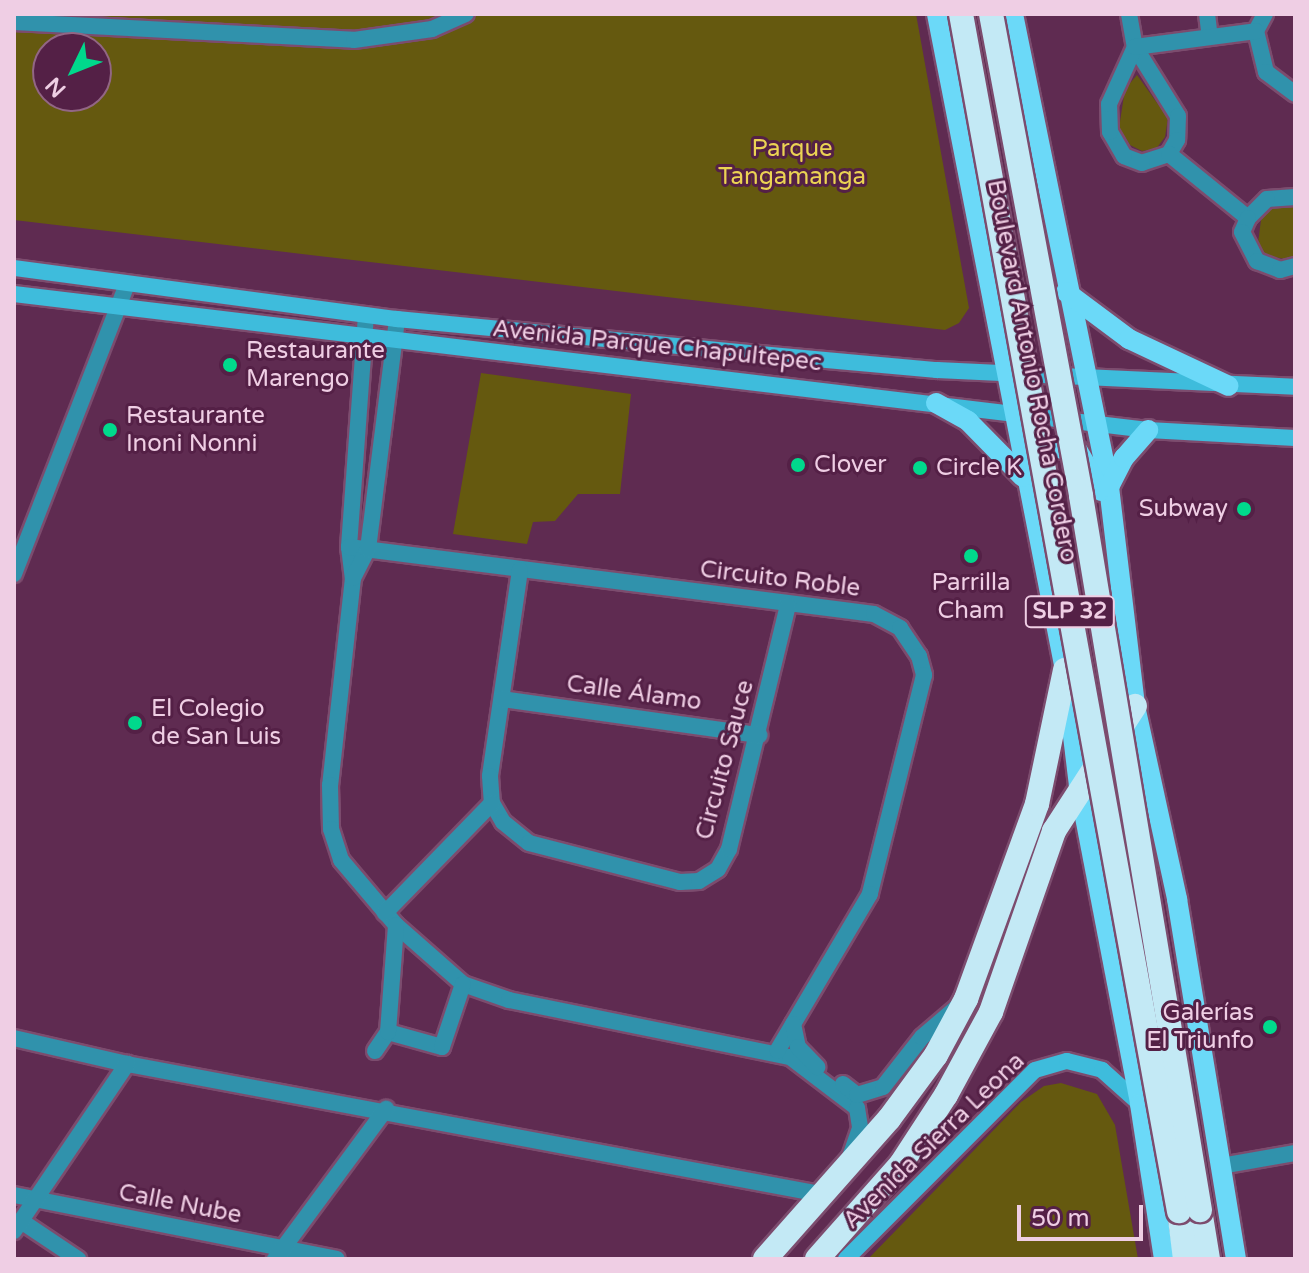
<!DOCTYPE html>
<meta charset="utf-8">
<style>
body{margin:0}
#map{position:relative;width:1309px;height:1273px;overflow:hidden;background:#5f2b51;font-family:"Varela Round",sans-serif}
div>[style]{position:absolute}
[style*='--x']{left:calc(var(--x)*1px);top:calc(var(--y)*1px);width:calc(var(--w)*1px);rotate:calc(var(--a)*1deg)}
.green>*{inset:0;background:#65590f}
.roads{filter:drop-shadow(2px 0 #7c4c6e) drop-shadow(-2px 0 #7c4c6e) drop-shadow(0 2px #7c4c6e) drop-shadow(0 -2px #7c4c6e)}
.street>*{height:16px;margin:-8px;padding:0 8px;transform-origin:8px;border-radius:8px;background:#3092ac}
.secondary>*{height:16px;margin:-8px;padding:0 8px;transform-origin:8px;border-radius:8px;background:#3ebcdc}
.primary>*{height:20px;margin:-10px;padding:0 10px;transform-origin:10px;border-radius:10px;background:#6bd9f8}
.highway>*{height:24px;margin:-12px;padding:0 12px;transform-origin:12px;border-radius:12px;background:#c3e9f5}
.bridges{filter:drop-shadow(2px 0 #7c4c6e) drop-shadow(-2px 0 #7c4c6e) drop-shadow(0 2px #7c4c6e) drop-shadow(0 -2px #7c4c6e)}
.highway-bridge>*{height:24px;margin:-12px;padding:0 12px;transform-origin:12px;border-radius:12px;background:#c3e9f5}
.dots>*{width:22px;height:22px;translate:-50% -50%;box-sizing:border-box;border:4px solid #542046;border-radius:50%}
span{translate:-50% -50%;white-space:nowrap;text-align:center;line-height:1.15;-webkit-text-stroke:6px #542046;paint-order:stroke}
.shield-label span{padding:2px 6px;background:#542046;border:2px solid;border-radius:6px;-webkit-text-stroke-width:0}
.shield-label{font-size:22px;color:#efcee4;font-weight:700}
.park-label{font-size:24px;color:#ebd353}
.street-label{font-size:24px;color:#efcee4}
.poi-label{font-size:24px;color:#efcee4}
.left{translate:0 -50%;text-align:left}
.right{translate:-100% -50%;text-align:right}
.frame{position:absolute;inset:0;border:16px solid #efcee4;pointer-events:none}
.north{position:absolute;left:32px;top:32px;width:80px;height:80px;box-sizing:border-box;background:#542046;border:2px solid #926685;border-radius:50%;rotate:227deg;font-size:22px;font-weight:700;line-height:32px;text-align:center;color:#efcee4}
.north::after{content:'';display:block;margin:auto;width:28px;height:36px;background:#00d98c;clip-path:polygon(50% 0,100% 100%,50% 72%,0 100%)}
.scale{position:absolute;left:1017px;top:1205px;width:126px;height:36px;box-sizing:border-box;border:4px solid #efcee4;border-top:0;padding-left:10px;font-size:24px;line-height:28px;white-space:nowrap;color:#efcee4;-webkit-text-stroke:6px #542046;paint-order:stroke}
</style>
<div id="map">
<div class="green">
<i style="clip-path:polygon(evenodd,14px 14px,916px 14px,969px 308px,959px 323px,945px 330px,14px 220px,14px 14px,48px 48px,96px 48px,96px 96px,48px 96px,48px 48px)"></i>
<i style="clip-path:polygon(1137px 75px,1168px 118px,1165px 137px,1156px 149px,1142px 151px,1130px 145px,1119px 128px,1125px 89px)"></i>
<i style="clip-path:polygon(1295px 201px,1295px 261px,1263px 255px,1258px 243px,1261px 220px,1272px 205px)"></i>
<i style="clip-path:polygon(481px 373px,631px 394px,620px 494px,578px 494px,555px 521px,533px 522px,527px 544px,453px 534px)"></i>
<i style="clip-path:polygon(1061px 1083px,1097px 1094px,1115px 1125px,1138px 1259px,868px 1259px,1021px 1102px,1044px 1086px)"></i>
</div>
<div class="roads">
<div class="street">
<i style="--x:1129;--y:14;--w:34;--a:80"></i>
<i style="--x:1135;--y:47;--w:81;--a:58.1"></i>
<i style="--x:1178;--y:116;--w:24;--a:92"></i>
<i style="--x:1177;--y:140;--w:16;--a:120"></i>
<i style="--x:1169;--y:154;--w:28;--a:162"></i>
<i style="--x:1142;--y:163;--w:19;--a:-159"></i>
<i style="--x:1124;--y:156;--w:28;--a:-120"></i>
<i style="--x:1110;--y:132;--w:28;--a:-92"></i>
<i style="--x:1109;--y:104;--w:63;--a:-65.5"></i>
<i style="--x:1207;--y:14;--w:23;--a:83"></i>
<i style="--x:1265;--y:14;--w:19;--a:118"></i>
<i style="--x:1256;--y:31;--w:42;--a:76.3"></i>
<i style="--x:1266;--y:72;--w:36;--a:37"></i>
<i style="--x:14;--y:22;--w:340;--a:3"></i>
<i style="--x:354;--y:40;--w:79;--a:-8"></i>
<i style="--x:432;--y:29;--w:37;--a:-24"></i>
<i style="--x:1135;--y:47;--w:122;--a:-7.5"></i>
<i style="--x:1169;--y:154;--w:102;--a:39"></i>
<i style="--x:1295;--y:197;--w:28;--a:176"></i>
<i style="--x:1267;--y:199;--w:27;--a:135"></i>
<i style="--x:1248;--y:218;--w:15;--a:113"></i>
<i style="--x:1242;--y:232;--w:33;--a:63"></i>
<i style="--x:1257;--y:261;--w:25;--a:21"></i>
<i style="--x:1280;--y:270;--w:16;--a:-15"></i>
<i style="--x:366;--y:315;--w:233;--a:94.2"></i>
<i style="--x:349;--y:547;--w:31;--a:83"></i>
<i style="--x:353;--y:578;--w:208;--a:96.3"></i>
<i style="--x:330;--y:785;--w:44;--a:88.7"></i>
<i style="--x:331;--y:829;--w:33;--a:72"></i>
<i style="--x:341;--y:860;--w:85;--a:49.8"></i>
<i style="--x:396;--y:925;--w:89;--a:41.4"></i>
<i style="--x:463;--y:984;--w:49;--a:19.2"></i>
<i style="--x:509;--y:1000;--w:287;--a:11.5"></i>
<i style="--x:790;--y:1057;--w:84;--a:37.3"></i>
<i style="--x:857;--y:1108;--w:20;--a:81"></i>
<i style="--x:860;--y:1128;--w:31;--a:109"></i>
<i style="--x:349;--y:547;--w:529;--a:7.27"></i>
<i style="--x:874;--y:614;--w:30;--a:28"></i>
<i style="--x:900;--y:628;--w:34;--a:56"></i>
<i style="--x:919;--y:656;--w:20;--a:75"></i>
<i style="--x:924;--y:675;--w:226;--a:103.9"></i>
<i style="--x:870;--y:894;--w:182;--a:120.6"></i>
<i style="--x:520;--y:570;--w:208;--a:98.3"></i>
<i style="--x:490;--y:776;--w:27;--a:86"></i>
<i style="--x:492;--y:803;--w:22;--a:60"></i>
<i style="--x:503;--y:822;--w:33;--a:39"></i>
<i style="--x:529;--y:843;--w:156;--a:14.5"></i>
<i style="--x:680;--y:882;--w:19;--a:-3"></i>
<i style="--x:699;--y:881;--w:22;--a:-32"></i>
<i style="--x:718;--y:869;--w:23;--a:-61"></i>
<i style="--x:729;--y:849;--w:250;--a:-76.4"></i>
<i style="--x:14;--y:574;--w:309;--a:-68.7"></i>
<i style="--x:353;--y:578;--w:33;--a:-63"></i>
<i style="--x:368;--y:549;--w:232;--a:-82.8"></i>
<i style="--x:502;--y:699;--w:260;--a:8"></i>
<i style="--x:385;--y:913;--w:153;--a:-45.8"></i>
<i style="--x:793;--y:1024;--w:24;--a:78"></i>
<i style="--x:798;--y:1047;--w:28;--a:46"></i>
<i style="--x:388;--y:1032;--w:56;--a:15.5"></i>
<i style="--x:442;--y:1047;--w:66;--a:-71.6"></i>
<i style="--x:14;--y:1038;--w:116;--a:13"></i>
<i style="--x:127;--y:1064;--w:710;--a:10.63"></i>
<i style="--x:375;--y:1051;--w:23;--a:-56"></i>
<i style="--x:388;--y:1032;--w:107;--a:-85.7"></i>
<i style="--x:843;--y:1084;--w:18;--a:38"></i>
<i style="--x:857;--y:1095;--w:27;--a:-17"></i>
<i style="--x:883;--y:1087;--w:63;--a:-52"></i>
<i style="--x:922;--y:1037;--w:45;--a:-40.5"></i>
<i style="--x:1221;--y:1166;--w:75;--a:-10"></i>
<i style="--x:14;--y:1195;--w:329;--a:11.2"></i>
<i style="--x:21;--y:1221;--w:69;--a:33.7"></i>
<i style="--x:14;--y:1231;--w:202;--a:-55.9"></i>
<i style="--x:275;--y:1259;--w:187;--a:-53.5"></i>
</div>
<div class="secondary">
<i style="--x:14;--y:268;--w:386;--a:7.6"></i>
<i style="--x:397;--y:319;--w:343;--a:5.5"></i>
<i style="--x:738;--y:352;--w:200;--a:5.2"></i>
<i style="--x:937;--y:370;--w:358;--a:2.7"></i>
<i style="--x:14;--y:294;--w:1142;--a:6.84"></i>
<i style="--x:1148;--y:430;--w:147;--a:3.1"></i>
<i style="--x:846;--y:1259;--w:267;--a:-45"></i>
<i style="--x:1035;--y:1070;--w:33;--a:-16"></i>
<i style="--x:1067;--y:1061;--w:36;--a:14"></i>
<i style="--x:1102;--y:1070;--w:51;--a:41.8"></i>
</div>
<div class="primary">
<i style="--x:937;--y:14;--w:668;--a:78.96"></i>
<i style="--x:1065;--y:670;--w:117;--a:83.1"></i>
<i style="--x:1079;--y:786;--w:324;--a:79.1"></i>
<i style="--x:1140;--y:1104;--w:157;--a:81.2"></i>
<i style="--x:1013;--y:14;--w:483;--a:78.5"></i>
<i style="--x:1109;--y:487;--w:221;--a:83.2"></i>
<i style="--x:1135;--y:706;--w:198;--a:77.7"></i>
<i style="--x:1177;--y:899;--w:365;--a:80.7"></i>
<i style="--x:1066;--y:292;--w:79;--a:36.7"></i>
<i style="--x:1129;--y:339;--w:110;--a:25.2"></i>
<i style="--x:936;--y:403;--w:37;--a:29"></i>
<i style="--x:968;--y:421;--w:78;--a:45.5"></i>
<i style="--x:1035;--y:465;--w:24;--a:-48"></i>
<i style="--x:1051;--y:447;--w:27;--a:8"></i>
<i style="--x:1078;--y:451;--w:46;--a:60.1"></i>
<i style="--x:1109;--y:487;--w:33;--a:-63"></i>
<i style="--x:1124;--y:458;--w:37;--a:-49"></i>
</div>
<div class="highway">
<i style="--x:1200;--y:1210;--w:50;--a:80.7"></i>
<i style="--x:1179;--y:1211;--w:48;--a:82.9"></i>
<i style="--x:765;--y:1259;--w:187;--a:-48.5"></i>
<i style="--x:889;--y:1119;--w:79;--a:-53.7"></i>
<i style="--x:936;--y:1055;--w:64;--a:-61.8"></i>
<i style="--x:966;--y:999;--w:208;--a:-70"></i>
<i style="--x:1037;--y:804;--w:137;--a:-78.2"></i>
<i style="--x:817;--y:1259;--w:127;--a:-48.5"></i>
<i style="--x:901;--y:1164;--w:82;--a:-56.9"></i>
<i style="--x:946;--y:1095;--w:94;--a:-61.5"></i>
<i style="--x:991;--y:1012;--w:192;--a:-70.8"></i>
<i style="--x:1054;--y:831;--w:149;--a:-57.1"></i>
</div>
</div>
<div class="bridges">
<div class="highway-bridge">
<i style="--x:961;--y:14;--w:1217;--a:79.68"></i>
<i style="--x:991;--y:14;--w:490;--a:79.4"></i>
<i style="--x:1081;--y:496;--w:724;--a:80.54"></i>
</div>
</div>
<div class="dots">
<i style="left:230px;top:365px;background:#00d98c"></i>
<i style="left:110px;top:430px;background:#00d98c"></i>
<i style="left:798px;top:465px;background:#00d98c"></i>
<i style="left:920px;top:468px;background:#00d98c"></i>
<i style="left:1244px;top:509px;background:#00d98c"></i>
<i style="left:971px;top:556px;background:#00d98c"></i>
<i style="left:135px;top:723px;background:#00d98c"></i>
<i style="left:1270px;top:1027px;background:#00d98c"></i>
</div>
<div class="shield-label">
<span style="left:1070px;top:612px">SLP 32</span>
</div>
<div class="park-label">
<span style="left:792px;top:163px">Parque<br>Tangamanga</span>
</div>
<div class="street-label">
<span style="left:657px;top:346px;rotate:6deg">Avenida Parque Chapultepec</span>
<span style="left:1032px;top:371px;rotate:79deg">Boulevard Antonio Rocha Cordero</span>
<span style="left:780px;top:579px;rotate:7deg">Circuito Roble</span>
<span style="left:634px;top:693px;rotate:8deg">Calle Álamo</span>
<span style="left:725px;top:760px;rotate:-75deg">Circuito Sauce</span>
<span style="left:934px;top:1141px;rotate:-44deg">Avenida Sierra Leona</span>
<span style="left:180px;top:1204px;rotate:11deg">Calle Nube</span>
</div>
<div class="poi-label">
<span class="left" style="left:246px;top:365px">Restaurante<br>Marengo</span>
<span class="left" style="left:126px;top:430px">Restaurante<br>Inoni Nonni</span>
<span class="left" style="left:814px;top:465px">Clover</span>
<span class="left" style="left:936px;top:468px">Circle K</span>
<span class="right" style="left:1228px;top:509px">Subway</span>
<span style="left:971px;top:597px">Parrilla<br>Cham</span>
<span class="left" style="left:151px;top:723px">El Colegio<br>de San Luis</span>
<span class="right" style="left:1254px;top:1027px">Galerías<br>El Triunfo</span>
</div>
<div class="frame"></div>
<div class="north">N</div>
<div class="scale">50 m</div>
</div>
